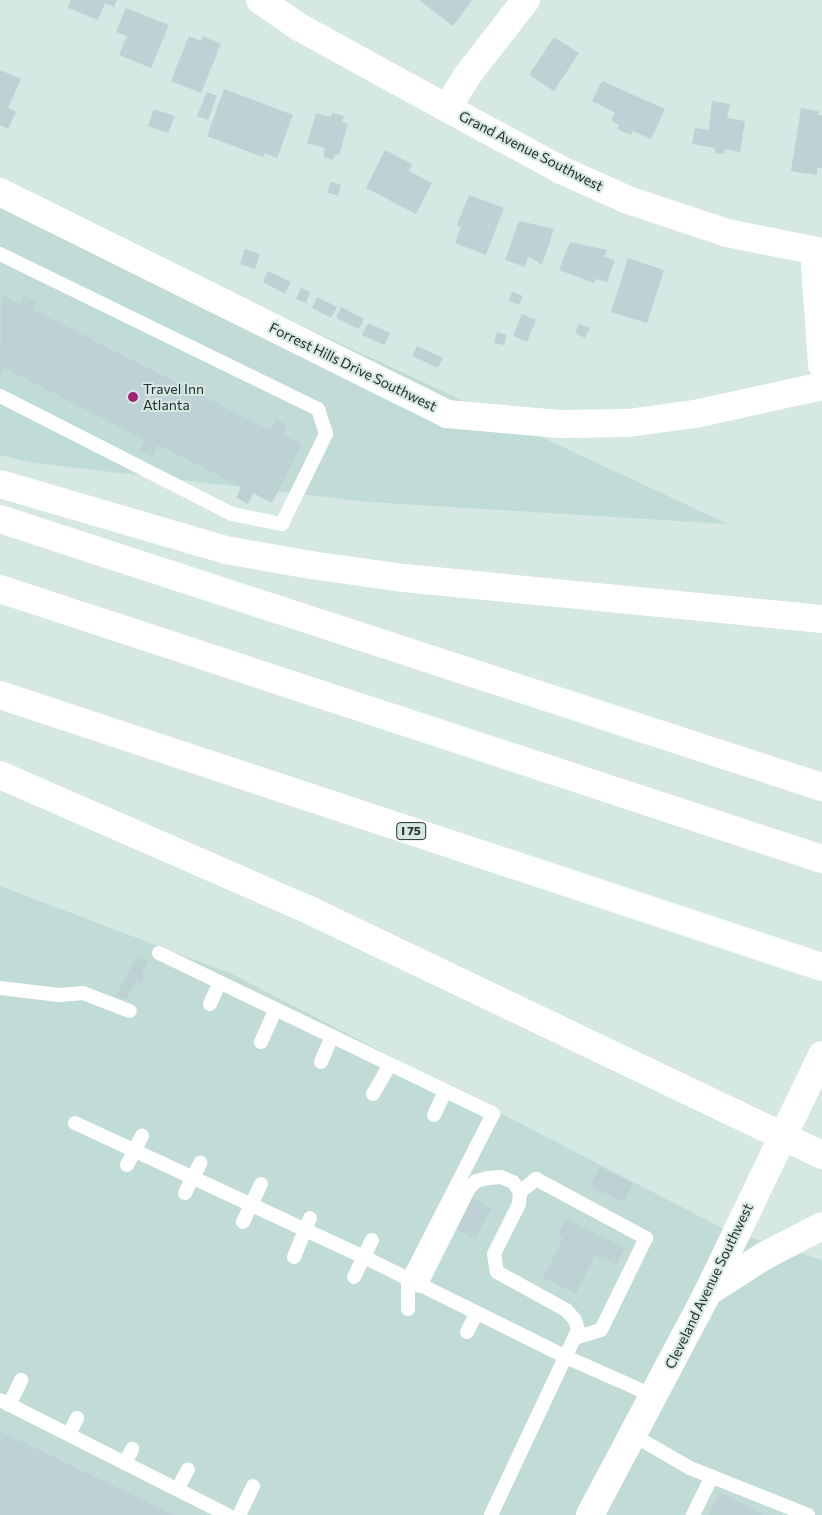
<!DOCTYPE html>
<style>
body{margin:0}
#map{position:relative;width:822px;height:1515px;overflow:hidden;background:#d5e8e3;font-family:Commissioner,sans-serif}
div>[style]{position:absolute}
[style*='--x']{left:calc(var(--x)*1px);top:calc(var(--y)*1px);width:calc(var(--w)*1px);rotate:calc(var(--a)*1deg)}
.built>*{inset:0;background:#c1dcd6}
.building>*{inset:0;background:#bed1d5}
.lane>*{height:14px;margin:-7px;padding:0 7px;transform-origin:7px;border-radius:7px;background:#fff}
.street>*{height:28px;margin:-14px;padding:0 14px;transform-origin:14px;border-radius:14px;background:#fff}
.secondary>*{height:28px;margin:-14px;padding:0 14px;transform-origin:14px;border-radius:14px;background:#fff}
.highway>*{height:28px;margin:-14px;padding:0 14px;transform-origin:14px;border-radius:14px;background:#fff}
.dots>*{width:14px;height:14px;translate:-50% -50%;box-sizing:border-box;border:2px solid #d5e8e3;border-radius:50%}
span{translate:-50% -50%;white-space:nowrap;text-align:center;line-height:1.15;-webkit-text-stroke:4px #d5e8e3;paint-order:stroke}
.shield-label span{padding:1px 4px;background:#d5e8e3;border:1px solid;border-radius:4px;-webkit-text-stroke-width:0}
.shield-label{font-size:12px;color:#272e2d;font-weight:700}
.street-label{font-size:14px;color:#272e2d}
.poi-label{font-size:14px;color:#272e2d}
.left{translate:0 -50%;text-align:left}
</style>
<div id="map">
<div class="built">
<i style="clip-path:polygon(0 185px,728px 524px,369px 502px,34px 463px,0 455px)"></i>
<i style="clip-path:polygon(0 886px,232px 974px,724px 1229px,822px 1260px,822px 1515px,0 1515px)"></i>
</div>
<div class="building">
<i style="clip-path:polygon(71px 0,117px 0,114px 7px,105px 3px,98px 20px,68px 8px)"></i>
<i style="clip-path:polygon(419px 0,472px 0,453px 26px)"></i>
<i style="clip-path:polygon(126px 8px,169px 25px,151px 68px,119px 55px,127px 36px,116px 32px)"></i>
<i style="clip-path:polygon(189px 36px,201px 41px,203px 36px,221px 44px,201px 93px,171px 81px)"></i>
<i style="clip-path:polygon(554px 37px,579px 53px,554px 91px,529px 75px)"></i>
<i style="clip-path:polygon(0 70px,21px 79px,8px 108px,16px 112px,8px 129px,0 125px)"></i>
<i style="clip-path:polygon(602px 81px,665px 109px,651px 139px,633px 131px,631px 135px,617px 129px,619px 125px,611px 120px,615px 113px,592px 101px)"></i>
<i style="clip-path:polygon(224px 89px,293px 115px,277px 158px,265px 153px,263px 157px,207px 136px)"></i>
<i style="clip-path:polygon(207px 92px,217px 96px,208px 120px,197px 116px)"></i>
<i style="clip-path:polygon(712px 101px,730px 104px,727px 118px,745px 121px,740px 152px,725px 149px,724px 154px,715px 153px,715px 148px,692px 144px,695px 128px,709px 130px)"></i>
<i style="clip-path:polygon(801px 108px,819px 111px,818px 115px,822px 115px,822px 168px,817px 168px,817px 175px,791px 171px)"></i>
<i style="clip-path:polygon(154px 109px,175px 116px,168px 133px,148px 126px)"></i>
<i style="clip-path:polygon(316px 113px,331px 117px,332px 113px,344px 116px,342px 122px,348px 124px,339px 155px,335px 154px,333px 160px,323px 157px,325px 148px,307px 143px)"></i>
<i style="clip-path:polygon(385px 150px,412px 164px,409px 171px,432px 183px,416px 214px,366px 188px)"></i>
<i style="clip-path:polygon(331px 182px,341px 185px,338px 196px,327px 192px)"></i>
<i style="clip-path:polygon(469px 195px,504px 208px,486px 255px,455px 243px,461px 227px,457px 225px)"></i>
<i style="clip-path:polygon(519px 221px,554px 229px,542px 265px,528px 256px,525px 267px,505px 260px)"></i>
<i style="clip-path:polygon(570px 242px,607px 250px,604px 257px,615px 260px,607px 282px,596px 279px,594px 283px,559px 270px)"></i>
<i style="clip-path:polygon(245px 249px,260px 254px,255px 269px,240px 264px)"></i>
<i style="clip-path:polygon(628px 258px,664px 270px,647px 323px,611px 312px)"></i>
<i style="clip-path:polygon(268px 271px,291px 282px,285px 294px,263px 282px)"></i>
<i style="clip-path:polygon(301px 288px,310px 292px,306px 303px,296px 299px)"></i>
<i style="clip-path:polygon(512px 292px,523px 296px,519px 305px,509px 301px)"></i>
<i style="clip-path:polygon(2px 295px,20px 304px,25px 295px,36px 301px,32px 309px,270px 430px,276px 419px,287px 425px,283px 435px,302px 444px,272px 503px,253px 493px,248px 504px,236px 498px,241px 487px,158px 445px,152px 457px,140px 451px,145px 440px,4px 368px,0 375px)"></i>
<i style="clip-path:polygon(317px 297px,337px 307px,331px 318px,312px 308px)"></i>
<i style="clip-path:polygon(341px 307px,364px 319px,359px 329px,336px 318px)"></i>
<i style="clip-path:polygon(522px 314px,536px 320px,527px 342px,513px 336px)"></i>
<i style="clip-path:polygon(368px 323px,390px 333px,384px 345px,362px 335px)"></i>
<i style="clip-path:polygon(579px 324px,590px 328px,585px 338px,575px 333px)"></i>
<i style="clip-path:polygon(497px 332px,507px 335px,504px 345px,494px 343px)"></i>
<i style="clip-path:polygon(417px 346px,443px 358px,438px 368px,412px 356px)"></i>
<i style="clip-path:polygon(138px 955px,148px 961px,141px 974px,145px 976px,141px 983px,137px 981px,126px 1000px,116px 995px)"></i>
<i style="clip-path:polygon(600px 1167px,633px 1183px,624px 1202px,590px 1186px)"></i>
<i style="clip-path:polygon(471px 1197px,492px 1208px,475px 1239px,454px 1228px)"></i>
<i style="clip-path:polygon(566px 1219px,625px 1248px,616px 1265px,595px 1255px,576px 1294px,543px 1278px,563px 1238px,558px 1235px)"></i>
<i style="clip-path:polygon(0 1431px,174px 1515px,0 1515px)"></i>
<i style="clip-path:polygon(720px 1492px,764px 1515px,709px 1515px)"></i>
</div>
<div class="lane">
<i style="--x:0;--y:254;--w:354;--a:26"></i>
<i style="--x:318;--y:409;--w:26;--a:72"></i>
<i style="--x:326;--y:434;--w:100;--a:116.1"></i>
<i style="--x:282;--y:524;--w:51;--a:-168.7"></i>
<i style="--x:232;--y:514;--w:260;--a:-153"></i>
<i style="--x:159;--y:953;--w:371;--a:25.7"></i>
<i style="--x:493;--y:1114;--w:186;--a:117.1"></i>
<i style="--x:408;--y:1280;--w:29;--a:90"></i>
<i style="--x:0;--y:988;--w:59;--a:6.8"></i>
<i style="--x:59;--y:995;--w:24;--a:-5"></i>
<i style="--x:83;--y:993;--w:50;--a:21"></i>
<i style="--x:210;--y:1004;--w:24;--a:-66"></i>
<i style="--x:261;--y:1042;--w:36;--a:-66"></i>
<i style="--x:321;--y:1062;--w:28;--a:-67"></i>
<i style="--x:373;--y:1094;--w:34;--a:-60"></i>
<i style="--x:434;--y:1115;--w:26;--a:-65"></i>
<i style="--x:75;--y:1123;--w:319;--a:24.9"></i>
<i style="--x:364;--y:1257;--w:225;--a:26.3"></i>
<i style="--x:566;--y:1357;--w:96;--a:23.9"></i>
<i style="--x:127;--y:1165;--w:33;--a:-63"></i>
<i style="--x:520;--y:1192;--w:21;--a:-39"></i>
<i style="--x:536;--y:1179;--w:125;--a:28.2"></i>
<i style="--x:646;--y:1238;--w:102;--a:116.1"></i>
<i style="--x:601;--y:1330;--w:27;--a:163"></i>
<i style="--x:185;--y:1193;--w:34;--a:-63"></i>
<i style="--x:243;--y:1222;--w:42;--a:-64.7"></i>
<i style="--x:294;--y:1257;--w:42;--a:-67.7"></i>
<i style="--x:354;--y:1277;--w:41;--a:-64.1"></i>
<i style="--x:420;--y:1286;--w:110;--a:-63.4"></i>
<i style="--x:469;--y:1188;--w:10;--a:-45"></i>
<i style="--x:476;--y:1181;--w:12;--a:-14"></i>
<i style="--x:488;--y:1178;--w:13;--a:-4"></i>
<i style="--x:501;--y:1177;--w:13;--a:23"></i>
<i style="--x:513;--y:1182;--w:12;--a:55"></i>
<i style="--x:520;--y:1192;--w:12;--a:95"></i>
<i style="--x:519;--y:1204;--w:56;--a:116.6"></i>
<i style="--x:494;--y:1254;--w:18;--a:81"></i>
<i style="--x:497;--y:1272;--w:79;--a:28.8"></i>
<i style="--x:566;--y:1310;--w:13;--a:48"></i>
<i style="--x:575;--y:1320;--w:10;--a:73"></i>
<i style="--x:578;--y:1330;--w:204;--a:115.2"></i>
<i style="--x:467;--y:1332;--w:22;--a:-63"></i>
<i style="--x:0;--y:1400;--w:255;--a:26.8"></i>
<i style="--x:9;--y:1405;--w:28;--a:-64"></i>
<i style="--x:69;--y:1434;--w:18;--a:-63"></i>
<i style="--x:633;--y:1435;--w:66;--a:30.1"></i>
<i style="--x:690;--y:1468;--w:127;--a:21.7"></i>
<i style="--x:125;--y:1463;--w:16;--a:-63"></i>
<i style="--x:178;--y:1488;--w:21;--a:-62"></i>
<i style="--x:239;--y:1515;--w:32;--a:-64"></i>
<i style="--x:693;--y:1515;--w:43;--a:-64"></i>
</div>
<div class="street">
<i style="--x:260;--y:0;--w:47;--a:34.7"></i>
<i style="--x:299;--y:27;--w:169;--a:28.7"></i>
<i style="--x:447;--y:108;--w:130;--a:28.5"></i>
<i style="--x:561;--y:170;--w:73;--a:24.1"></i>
<i style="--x:628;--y:200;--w:104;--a:18.4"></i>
<i style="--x:727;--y:233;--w:97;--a:11.3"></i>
<i style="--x:447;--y:108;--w:36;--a:-58"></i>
<i style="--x:466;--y:77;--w:98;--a:-52.1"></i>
<i style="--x:0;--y:192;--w:499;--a:26.4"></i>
<i style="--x:447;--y:414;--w:113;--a:5.1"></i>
<i style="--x:560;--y:424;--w:68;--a:-0.8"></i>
<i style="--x:628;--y:423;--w:68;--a:-7.7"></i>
<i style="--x:695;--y:414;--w:130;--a:-12.4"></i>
<i style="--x:814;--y:251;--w:114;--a:86"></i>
</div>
<div class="secondary">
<i style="--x:590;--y:1515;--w:252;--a:-62.1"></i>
<i style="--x:708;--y:1292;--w:263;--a:-64.3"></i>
</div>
<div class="highway">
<i style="--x:0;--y:484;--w:234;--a:16.3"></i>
<i style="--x:225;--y:550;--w:87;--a:9.9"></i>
<i style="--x:311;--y:565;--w:94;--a:8"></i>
<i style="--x:404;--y:578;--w:420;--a:5.6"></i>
<i style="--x:0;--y:519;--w:865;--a:18.06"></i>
<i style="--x:0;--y:589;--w:865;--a:18.18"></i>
<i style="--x:0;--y:695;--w:866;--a:18.31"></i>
<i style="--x:0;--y:775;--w:335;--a:23.6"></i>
<i style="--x:307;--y:909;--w:571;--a:25.53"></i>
<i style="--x:708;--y:1292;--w:67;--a:-32.7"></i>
<i style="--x:764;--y:1256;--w:65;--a:-27.3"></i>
</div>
<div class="dots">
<i style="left:133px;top:397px;background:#a22273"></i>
</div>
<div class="shield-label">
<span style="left:411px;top:831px">I 75</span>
</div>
<div class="street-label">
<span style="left:531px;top:151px;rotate:27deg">Grand Avenue Southwest</span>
<span style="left:353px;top:367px;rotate:26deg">Forrest Hills Drive Southwest</span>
<span style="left:709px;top:1286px;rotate:-64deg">Cleveland Avenue Southwest</span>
</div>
<div class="poi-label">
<span class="left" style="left:143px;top:397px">Travel Inn<br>Atlanta</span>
</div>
</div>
